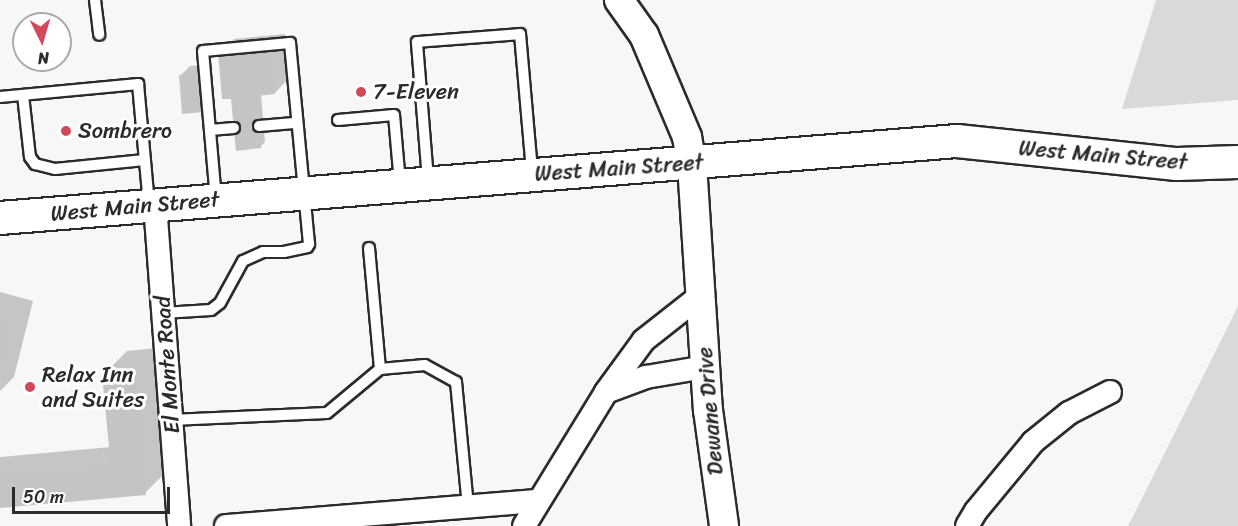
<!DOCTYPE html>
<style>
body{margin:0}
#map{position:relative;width:1238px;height:526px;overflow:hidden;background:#f7f7f7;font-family:Sriracha,sans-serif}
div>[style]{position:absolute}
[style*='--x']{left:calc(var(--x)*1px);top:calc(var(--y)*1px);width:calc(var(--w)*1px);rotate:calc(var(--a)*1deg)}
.green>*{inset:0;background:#d9d9d9}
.shadow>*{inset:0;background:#0003}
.building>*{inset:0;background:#c4c4c4}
.roads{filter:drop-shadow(2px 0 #2b2b2b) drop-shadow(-2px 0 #2b2b2b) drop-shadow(0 2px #2b2b2b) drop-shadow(0 -2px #2b2b2b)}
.service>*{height:10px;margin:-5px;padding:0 5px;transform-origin:5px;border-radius:5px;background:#fff}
.minor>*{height:22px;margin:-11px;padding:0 11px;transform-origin:11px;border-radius:11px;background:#fff}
.tertiary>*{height:28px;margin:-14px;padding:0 14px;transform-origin:14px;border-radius:14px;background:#fff}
.secondary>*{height:32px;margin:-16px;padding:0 16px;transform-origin:16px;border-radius:16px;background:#fff}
.dots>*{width:16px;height:16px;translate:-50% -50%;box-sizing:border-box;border:3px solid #fff;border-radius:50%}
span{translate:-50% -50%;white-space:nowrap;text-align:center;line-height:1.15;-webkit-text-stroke:6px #fff;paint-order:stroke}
.poi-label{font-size:22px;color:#2b2b2b}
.left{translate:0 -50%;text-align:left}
.street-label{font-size:22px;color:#2b2b2b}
.north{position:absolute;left:12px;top:12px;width:60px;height:60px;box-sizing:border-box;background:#fff;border:2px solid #aaa;border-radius:50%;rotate:175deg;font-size:16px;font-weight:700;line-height:24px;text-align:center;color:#2b2b2b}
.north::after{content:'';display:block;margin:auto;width:21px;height:27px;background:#d1495b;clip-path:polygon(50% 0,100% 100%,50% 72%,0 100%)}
.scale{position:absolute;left:12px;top:487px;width:158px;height:27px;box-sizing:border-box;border:3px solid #2b2b2b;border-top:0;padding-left:8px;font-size:18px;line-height:21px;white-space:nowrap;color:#2b2b2b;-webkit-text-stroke:4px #fff;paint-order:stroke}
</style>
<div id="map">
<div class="green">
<i style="clip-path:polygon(1156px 0,1238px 0,1238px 100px,1122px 109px)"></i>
<i style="clip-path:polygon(1238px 306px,1238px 526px,1128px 526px)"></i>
</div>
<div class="shadow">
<i style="clip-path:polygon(285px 34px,289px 78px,275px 93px,261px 94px,265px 142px,260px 147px,233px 99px,220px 53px,234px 39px)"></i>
<i style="clip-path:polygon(209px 64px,212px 101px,202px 111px,180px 76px,190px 66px)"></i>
<i style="clip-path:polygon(0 292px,33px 301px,14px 377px,0 391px)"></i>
<i style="clip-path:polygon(157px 348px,168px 470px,145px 493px,0 506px,0 457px,111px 447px,104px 374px,127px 351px)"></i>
</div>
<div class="building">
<i style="clip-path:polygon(271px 48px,275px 94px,257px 96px,261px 148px,236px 151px,231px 99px,222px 99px,218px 53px)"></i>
<i style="clip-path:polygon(200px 73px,203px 112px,182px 114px,179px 75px)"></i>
<i style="clip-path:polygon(0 321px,11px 324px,1px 363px,0 363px)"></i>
<i style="clip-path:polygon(135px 371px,146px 495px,0 508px,0 478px,111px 468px,102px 374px)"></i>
</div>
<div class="roads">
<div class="service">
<i style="--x:95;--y:0;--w:35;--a:83"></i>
<i style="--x:23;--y:95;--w:62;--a:83.6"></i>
<i style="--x:30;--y:157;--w:9;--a:54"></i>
<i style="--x:35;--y:164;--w:21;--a:14"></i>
<i style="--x:55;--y:169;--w:90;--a:-5.7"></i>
<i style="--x:0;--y:97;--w:139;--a:-5.4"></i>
<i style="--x:138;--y:84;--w:121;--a:84.8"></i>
<i style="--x:338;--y:120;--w:56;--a:-5.1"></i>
<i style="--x:394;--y:115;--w:69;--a:85"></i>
<i style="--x:259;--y:126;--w:38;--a:-5"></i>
<i style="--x:210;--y:130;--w:24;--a:-5"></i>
<i style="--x:428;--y:180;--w:138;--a:-94.6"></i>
<i style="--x:417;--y:42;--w:103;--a:-4.4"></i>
<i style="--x:520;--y:34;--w:138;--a:85"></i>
<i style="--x:369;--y:248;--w:121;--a:84.8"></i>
<i style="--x:163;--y:313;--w:48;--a:-3.6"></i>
<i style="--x:211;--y:310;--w:11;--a:-38"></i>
<i style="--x:220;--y:303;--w:48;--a:-61.3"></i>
<i style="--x:243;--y:261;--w:22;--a:-24"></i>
<i style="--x:263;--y:252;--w:21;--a:0"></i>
<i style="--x:284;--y:252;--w:24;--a:-12"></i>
<i style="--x:307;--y:247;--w:4;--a:-56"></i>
<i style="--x:309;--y:244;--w:202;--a:-95.4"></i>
<i style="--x:290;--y:43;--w:87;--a:174.7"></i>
<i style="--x:203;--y:51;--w:149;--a:85"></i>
<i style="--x:171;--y:420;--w:156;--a:-2.6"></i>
<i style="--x:327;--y:413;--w:69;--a:-39.7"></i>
<i style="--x:380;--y:369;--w:45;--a:-5.1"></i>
<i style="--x:425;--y:365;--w:35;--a:29"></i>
<i style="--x:456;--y:382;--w:126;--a:84.5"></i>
</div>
<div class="minor">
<i style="--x:155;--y:204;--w:323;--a:85.7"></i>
<i style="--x:606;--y:392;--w:43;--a:-20.6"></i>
<i style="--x:646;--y:377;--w:60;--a:-9.6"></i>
<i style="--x:226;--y:526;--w:313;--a:-4.6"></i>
<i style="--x:524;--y:526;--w:157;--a:-58.5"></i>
<i style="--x:606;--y:392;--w:64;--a:-53.8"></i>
<i style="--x:644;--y:340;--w:71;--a:-38.2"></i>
<i style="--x:967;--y:526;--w:17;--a:-59"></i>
<i style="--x:976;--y:511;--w:89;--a:-50.4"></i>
<i style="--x:1033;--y:442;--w:46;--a:-38.9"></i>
<i style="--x:1069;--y:413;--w:46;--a:-27.1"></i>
</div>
<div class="tertiary">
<i style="--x:619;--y:0;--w:43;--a:54.5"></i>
<i style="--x:644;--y:35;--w:111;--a:67.1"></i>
<i style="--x:687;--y:137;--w:27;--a:80"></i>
<i style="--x:692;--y:164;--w:247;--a:86.3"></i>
<i style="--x:708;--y:410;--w:117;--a:82.1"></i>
</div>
<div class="secondary">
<i style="--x:0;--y:218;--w:960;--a:-4.6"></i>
<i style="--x:957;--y:141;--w:221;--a:6"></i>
<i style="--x:1177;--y:164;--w:61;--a:-1.9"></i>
</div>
</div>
<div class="dots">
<i style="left:361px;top:92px;background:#d1495b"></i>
<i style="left:66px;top:131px;background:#d1495b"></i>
<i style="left:30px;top:387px;background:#d1495b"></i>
</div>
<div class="poi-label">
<span class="left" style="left:373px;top:92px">7-Eleven</span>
<span class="left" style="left:78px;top:131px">Sombrero</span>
<span class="left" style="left:42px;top:387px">Relax Inn<br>and Suites</span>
</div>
<div class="street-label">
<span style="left:1103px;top:155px;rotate:5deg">West Main Street</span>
<span style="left:619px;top:168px;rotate:-4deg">West Main Street</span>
<span style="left:135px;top:206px;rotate:-5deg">West Main Street</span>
<span style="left:167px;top:365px;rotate:-94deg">El Monte Road</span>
<span style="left:710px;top:411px;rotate:-95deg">Dewane Drive</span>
</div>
<div class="north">N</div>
<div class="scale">50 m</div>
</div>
